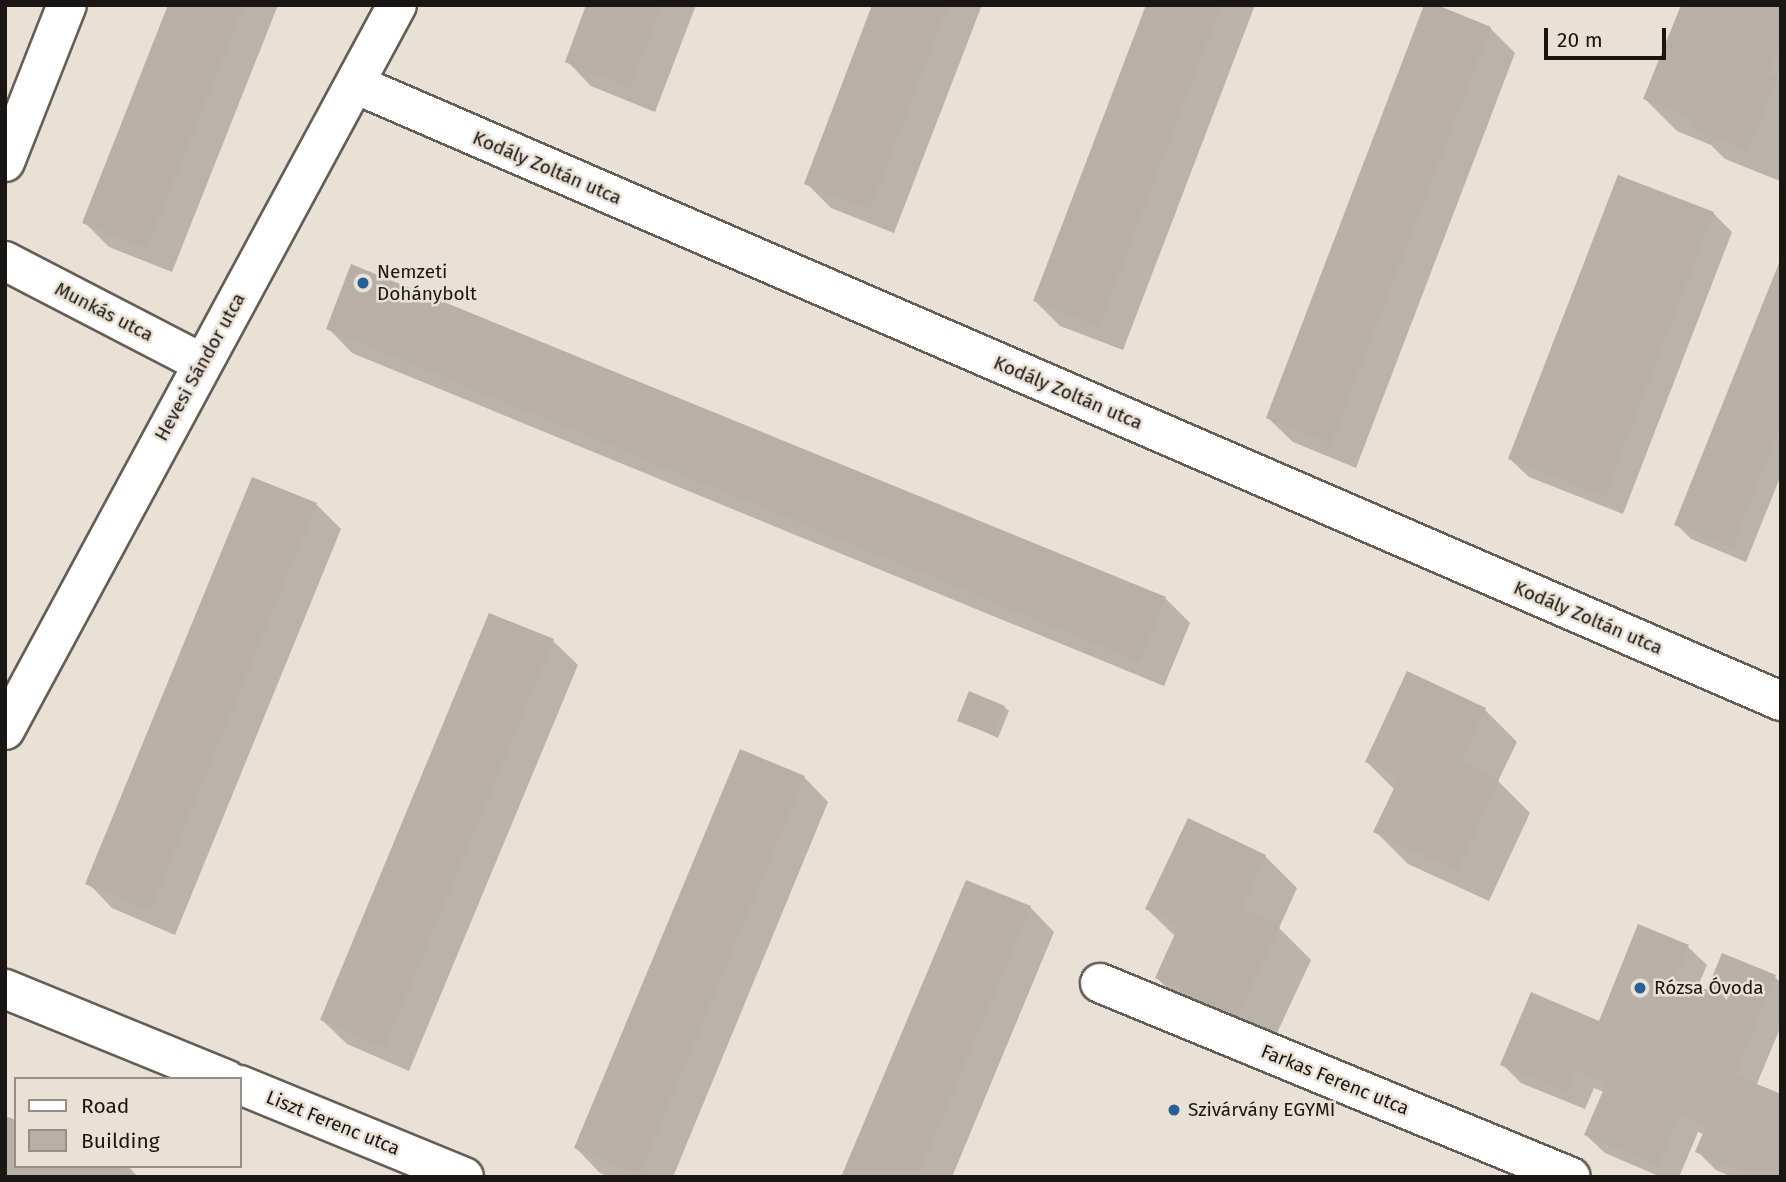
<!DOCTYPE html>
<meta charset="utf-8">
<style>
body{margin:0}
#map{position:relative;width:1786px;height:1182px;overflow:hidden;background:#e9e0d6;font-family:"Fira Sans",sans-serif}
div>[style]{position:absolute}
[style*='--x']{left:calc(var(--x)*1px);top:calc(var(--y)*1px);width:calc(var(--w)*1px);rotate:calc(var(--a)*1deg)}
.shadow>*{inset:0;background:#0003}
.building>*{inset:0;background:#b8afa6}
.roads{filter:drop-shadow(2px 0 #655e56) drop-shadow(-2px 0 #655e56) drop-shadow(0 2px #655e56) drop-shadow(0 -2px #655e56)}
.minor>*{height:38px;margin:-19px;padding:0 19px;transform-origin:19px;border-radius:19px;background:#fff}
.major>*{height:38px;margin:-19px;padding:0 19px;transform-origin:19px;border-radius:19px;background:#fff}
.dots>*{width:19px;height:19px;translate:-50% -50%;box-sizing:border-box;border:4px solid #e9e0d6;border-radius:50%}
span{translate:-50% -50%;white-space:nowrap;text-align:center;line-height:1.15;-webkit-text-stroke:5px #e9e0d6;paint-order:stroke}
.street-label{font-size:19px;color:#191613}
.poi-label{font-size:19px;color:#191613}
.left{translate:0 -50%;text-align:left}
.frame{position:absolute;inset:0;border:7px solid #191613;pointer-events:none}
.legend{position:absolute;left:14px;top:1077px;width:228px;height:91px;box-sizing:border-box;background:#e9e0d6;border:2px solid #968f88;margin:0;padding:9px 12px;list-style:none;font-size:21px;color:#191613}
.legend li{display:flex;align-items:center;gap:14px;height:35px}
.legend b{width:35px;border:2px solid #968f88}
.scale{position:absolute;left:1544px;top:28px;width:122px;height:32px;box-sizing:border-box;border:4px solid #191613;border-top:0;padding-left:9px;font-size:21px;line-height:24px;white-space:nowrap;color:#191613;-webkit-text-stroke:5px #e9e0d6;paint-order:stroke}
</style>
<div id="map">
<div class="shadow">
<i style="clip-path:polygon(170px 5px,278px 5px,172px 272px,109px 247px,84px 222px)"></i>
<i style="clip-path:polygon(589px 5px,696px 5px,655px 112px,591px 86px,567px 61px)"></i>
<i style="clip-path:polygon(874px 5px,982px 5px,894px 233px,831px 208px,806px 183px)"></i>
<i style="clip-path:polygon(1148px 5px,1255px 5px,1123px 350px,1060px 326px,1035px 301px)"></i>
<i style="clip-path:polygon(1781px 5px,1781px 180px,1780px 181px,1725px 159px,1711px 145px,1677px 131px,1645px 99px)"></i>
<i style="clip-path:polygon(1490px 28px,1515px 53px,1356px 468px,1293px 442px,1268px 418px)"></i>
<i style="clip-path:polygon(1713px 213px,1732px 232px,1623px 514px,1529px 477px,1510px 459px)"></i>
<i style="clip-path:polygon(1781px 263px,1781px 475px,1746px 562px,1691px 539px,1677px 525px)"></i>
<i style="clip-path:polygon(352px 266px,1166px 599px,1190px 623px,1164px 686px,352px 353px,328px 328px)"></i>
<i style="clip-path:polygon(316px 504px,341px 529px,175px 935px,112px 908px,88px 883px)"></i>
<i style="clip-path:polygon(553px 641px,578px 665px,409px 1071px,347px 1044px,322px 1020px)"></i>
<i style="clip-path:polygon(1004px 707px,1009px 711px,998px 738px,959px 720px)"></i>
<i style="clip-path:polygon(1485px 710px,1517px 742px,1498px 781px,1530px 813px,1489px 901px,1408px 864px,1376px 832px,1395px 790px,1367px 762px)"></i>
<i style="clip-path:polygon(804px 777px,828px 802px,673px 1177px,610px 1177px,600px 1173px,576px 1148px)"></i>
<i style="clip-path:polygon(1189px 820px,1265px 856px,1297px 888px,1279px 928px,1311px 960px,1270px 1048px,1189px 1010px,1157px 978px,1176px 937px,1147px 909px)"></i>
<i style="clip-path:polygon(1030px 907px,1054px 932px,952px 1177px,842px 1177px)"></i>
<i style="clip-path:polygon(1688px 947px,1707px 965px,1697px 988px,1708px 992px,1775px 977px,1781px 983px,1781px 1026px,1756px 1086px,1781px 1177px,1732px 1177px,1716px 1170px,1697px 1151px,1705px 1135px,1698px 1132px,1679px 1177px,1661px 1177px,1605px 1153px,1586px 1135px,1604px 1092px,1594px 1088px,1585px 1109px,1521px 1083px,1502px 1064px,1600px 1023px)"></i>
<i style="clip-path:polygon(16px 1166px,128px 1166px,138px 1177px)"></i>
</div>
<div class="building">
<i style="clip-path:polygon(168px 5px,244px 5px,147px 249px,82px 223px)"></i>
<i style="clip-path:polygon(586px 5px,662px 5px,630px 88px,565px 62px)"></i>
<i style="clip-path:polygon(872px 5px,948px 5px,870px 210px,804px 184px)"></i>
<i style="clip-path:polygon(1146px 5px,1221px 5px,1099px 327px,1033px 301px)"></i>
<i style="clip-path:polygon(1424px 5px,1437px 5px,1491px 27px,1331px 444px,1266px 418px)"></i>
<i style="clip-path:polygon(1681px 5px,1781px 5px,1781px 43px,1769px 73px,1778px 76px,1748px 151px,1691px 128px,1695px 120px,1643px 99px)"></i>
<i style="clip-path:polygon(1618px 175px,1714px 212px,1605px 496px,1508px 459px)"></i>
<i style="clip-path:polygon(1781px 258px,1781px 425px,1732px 548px,1674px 525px)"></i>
<i style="clip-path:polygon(351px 264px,1166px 597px,1140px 662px,326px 329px)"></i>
<i style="clip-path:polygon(252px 477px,317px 503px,150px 911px,85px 884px)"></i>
<i style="clip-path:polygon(489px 613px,554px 639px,385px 1047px,320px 1020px)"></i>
<i style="clip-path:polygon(1407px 671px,1486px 708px,1461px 762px,1499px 779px,1457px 871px,1373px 832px,1399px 778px,1365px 762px)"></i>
<i style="clip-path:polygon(969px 691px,1005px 706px,993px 735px,957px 721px)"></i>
<i style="clip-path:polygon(740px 749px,805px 776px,639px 1176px,574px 1148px)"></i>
<i style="clip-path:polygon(1188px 818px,1266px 855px,1242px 908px,1280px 926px,1237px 1017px,1155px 978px,1179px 925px,1145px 909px)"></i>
<i style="clip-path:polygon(966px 880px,1031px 906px,989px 1007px,917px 1177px,841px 1177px)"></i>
<i style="clip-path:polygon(1638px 924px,1689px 945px,1676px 977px,1707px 990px,1722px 953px,1776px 975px,1735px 1075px,1781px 1094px,1781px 1177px,1756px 1177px,1695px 1152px,1706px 1126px,1679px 1115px,1658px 1166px,1584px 1135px,1606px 1084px,1576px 1071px,1567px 1092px,1500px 1065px,1531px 992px,1599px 1021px)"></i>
<i style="clip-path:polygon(5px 1116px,16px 1120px,16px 1166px,127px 1166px,125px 1171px,139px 1177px,5px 1177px)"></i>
</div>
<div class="roads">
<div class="minor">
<i style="--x:355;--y:84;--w:1554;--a:23.4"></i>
<i style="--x:5;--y:162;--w:169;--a:-68.5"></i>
<i style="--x:5;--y:261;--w:222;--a:27.4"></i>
<i style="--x:1100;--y:983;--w:509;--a:22.39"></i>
<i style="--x:5;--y:989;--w:239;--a:22.2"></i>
<i style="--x:240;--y:1085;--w:242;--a:22.3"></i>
</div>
<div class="major">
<i style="--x:5;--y:730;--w:824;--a:-61.6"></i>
</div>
</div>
<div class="dots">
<i style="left:363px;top:283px;background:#236198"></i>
<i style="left:1640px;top:988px;background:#236198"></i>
<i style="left:1174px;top:1110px;background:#236198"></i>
</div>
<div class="street-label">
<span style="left:547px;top:168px;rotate:23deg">Kodály Zoltán utca</span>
<span style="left:104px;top:312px;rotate:27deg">Munkás utca</span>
<span style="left:200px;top:367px;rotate:-61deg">Hevesi Sándor utca</span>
<span style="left:1068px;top:393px;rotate:23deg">Kodály Zoltán utca</span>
<span style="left:1588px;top:618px;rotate:23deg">Kodály Zoltán utca</span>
<span style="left:1335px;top:1080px;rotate:22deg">Farkas Ferenc utca</span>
<span style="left:333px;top:1123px;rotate:22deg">Liszt Ferenc utca</span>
</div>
<div class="poi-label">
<span class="left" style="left:377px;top:283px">Nemzeti<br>Dohánybolt</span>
<span class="left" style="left:1654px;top:988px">Rózsa Óvoda</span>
<span class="left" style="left:1188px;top:1110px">Szivárvány EGYMI</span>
</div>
<div class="frame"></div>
<ul class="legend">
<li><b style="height:9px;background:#fff"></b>Road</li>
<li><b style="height:19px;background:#b8afa6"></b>Building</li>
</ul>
<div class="scale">20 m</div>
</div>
